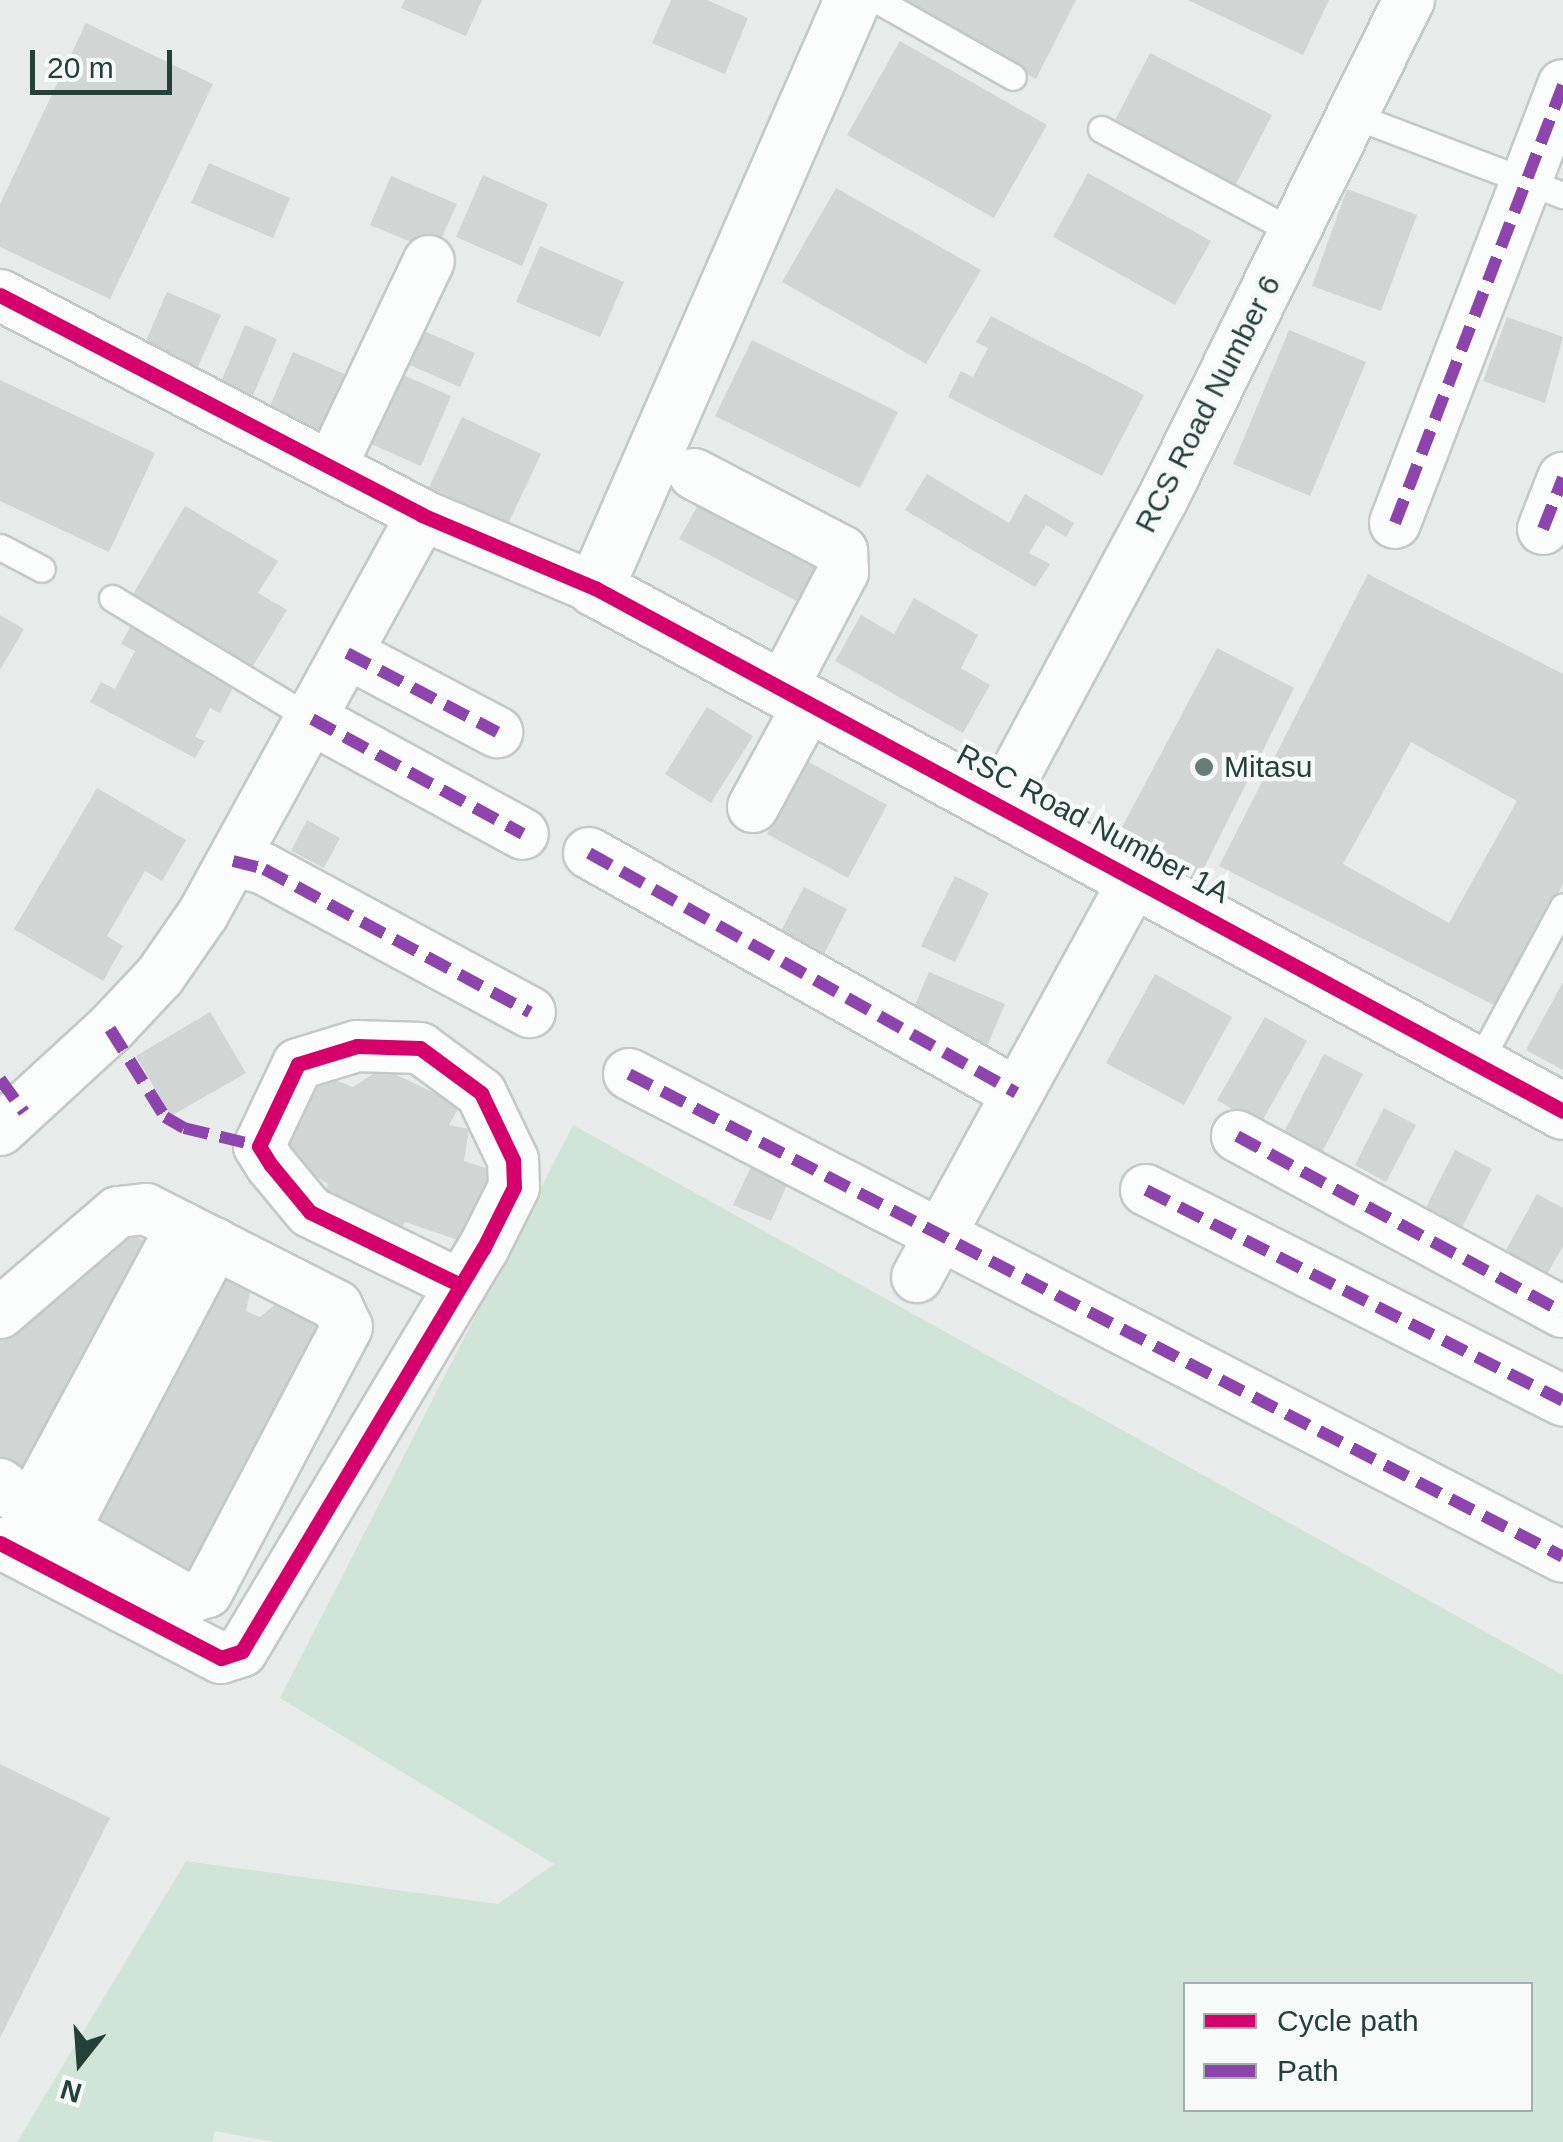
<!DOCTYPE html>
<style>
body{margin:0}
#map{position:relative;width:1563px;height:2142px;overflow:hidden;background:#e7ecea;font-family:Helvetica,sans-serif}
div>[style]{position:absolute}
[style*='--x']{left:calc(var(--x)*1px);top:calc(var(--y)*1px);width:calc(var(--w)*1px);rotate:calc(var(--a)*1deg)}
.green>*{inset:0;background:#d1e4d8}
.building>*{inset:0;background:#d1d5d4}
.roads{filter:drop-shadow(2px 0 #c4c9c7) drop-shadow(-2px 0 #c4c9c7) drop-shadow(0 2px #c4c9c7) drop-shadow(0 -2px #c4c9c7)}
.service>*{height:25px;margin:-12.5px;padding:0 12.5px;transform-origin:12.5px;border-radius:12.5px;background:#fbfcfc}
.minor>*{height:50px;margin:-25px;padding:0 25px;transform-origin:25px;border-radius:25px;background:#fbfcfc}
.tertiary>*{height:55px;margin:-27.5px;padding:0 27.5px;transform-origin:27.5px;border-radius:27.5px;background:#fbfcfc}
.quiet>*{height:12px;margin-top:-6px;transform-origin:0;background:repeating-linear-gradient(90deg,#8e44ad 0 25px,transparent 0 37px)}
.cycleway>*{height:15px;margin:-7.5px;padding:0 7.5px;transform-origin:7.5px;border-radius:7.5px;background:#d6006c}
.dots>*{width:28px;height:28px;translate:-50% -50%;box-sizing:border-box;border:5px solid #f6faf8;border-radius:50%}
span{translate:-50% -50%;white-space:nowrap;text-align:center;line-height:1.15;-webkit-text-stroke:9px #f6faf8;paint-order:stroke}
.street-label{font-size:30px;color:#253f39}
.poi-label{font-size:30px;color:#253f39}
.left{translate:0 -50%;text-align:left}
.legend{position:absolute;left:1183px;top:1982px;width:350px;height:130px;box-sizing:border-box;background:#f6faf8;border:2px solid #a2afac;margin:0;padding:12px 18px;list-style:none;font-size:30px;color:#253f39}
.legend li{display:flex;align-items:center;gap:20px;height:50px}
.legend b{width:50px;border:2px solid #a2afac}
.north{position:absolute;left:30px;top:2012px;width:100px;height:100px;-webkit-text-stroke:8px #f6faf8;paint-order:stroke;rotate:197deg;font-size:28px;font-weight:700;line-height:40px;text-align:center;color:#253f39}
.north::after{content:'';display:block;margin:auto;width:35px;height:45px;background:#253f39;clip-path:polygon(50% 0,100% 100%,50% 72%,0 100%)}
.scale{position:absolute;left:30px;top:50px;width:142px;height:45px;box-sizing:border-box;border:5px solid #253f39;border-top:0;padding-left:12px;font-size:30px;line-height:35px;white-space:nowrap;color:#253f39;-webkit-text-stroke:8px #f6faf8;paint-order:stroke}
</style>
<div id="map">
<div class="green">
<i style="clip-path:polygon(evenodd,573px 1125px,1563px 1675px,1563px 2142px,274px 2142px,215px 2131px,212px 2142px,17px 2142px,186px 1861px,498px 1904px,554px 1864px,280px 1698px,573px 1125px,1186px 1984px,1530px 1984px,1530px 2110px,1186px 2110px,1186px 1984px)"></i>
</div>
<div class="building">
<i style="clip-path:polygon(405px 0,482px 0,466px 36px,401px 8px)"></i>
<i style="clip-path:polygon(671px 0,707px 0,748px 18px,725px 74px,652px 43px)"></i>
<i style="clip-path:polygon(907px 0,1076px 0,1036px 79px,902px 10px)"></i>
<i style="clip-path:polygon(1188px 0,1329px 0,1303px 55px)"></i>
<i style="clip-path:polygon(86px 23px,213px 84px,110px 299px,0 247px,0 204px)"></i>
<i style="clip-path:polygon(900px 41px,1047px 125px,994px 218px,847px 135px)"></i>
<i style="clip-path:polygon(1150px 53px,1272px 115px,1233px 190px,1111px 128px)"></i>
<i style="clip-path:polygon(209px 163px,290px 198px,273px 238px,191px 203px)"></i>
<i style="clip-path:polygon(1088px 173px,1211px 241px,1175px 305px,1053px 237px)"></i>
<i style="clip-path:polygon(483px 175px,548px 204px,522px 266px,456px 237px)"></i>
<i style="clip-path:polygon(391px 176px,457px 204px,435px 252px,370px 225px)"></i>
<i style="clip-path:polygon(836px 188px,981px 270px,926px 364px,782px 282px)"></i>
<i style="clip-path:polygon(1347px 189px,1417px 215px,1381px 311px,1312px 286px)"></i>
<i style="clip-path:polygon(540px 246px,624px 282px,600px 337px,516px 302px)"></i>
<i style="clip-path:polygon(167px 292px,221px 315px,191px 382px,138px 359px)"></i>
<i style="clip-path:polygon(991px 316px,1144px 395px,1102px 476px,948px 397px,961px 371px,973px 377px,988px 348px,976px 342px)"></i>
<i style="clip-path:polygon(1507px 317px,1563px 337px,1545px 403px,1483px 381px)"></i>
<i style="clip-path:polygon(245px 325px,277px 339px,246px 412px,214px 398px)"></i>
<i style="clip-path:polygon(410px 325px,475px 353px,460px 387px,396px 359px)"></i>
<i style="clip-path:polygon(1289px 330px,1366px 362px,1310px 496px,1233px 464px)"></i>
<i style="clip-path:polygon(752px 340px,898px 412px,860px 488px,715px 416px)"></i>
<i style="clip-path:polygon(293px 352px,356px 379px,330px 440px,267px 413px)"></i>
<i style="clip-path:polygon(385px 367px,451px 396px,421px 466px,355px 437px)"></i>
<i style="clip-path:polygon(0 380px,155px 453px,109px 552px,0 501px)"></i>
<i style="clip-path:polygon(462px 417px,541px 454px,508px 524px,429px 487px)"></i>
<i style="clip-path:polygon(927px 474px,1009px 523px,1025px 494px,1074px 523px,1066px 537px,1046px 525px,1029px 553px,1050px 564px,1035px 587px,905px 510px)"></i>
<i style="clip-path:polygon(703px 496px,835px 566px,812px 609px,679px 539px)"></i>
<i style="clip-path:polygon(185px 506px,278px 561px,258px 593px,287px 610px,250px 671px,130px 599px)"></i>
<i style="clip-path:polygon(evenodd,1368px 574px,1563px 674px,1563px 884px,1500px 1008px,1219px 866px,1368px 574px,1411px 742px,1517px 801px,1449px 923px,1343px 864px,1411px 742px)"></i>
<i style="clip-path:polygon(914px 598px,978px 635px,961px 668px,990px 685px,963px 733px,835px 661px,861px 615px,894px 634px)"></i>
<i style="clip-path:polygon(0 615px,24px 629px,0 670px)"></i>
<i style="clip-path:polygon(132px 624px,237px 680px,220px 713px,210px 708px,195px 737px,205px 741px,195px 758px,90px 702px,101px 682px,115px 689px,135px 651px,121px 644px)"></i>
<i style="clip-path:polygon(1217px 648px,1294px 688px,1194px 888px,1112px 846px)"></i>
<i style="clip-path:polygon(707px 707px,753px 736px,711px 803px,665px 774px)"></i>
<i style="clip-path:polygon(807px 761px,887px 805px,848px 878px,767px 834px)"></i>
<i style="clip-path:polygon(97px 788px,186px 840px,162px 881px,145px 871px,107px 936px,123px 946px,103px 981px,14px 929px)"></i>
<i style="clip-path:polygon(307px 820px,340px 838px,324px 868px,291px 851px)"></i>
<i style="clip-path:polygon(955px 876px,989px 893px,955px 962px,921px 946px)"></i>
<i style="clip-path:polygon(804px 887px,847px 909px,816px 970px,772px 948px)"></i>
<i style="clip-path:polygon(929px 972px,1005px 1004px,982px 1058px,906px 1026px)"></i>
<i style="clip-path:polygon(1155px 974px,1232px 1017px,1184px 1105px,1106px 1063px)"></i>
<i style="clip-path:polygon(1563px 982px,1563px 1070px,1526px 1050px)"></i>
<i style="clip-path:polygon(210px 1012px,246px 1073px,171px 1116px,136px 1056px)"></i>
<i style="clip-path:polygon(1265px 1017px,1307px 1041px,1260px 1125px,1217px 1100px)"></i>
<i style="clip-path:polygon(1324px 1054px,1363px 1074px,1319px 1158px,1281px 1138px)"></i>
<i style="clip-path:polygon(382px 1068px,460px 1105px,449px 1125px,469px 1129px,464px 1161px,501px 1173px,467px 1243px,405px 1222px,390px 1244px,322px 1203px,328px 1184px,281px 1154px,317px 1073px,353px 1087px)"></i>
<i style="clip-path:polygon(1384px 1108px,1416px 1125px,1386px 1182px,1355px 1165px)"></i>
<i style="clip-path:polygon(1455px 1150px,1492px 1169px,1460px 1231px,1424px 1211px)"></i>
<i style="clip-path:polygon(756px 1156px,794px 1169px,771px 1221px,733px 1205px)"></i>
<i style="clip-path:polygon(1537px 1194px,1563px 1208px,1563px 1246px,1543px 1281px,1502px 1257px)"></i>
<i style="clip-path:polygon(122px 1228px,158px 1249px,35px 1474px,0 1456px,0 1331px)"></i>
<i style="clip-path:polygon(218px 1258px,253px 1278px,246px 1311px,260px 1317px,288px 1294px,329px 1319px,192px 1588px,90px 1520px)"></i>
<i style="clip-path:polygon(0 1764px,110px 1818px,0 2038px)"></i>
</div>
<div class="roads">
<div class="service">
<i style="--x:877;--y:0;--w:156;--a:29.5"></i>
<i style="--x:1352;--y:115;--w:226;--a:20.8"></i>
<i style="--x:1101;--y:129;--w:219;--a:28.1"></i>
<i style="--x:0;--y:547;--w:47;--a:27.6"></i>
<i style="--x:112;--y:598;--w:234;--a:31.2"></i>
<i style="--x:1478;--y:1064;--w:179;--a:-61.7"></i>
</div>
<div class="minor">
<i style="--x:0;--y:295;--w:476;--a:27.5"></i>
<i style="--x:422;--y:515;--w:188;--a:22.9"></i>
<i style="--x:331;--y:467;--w:228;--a:-64.6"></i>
<i style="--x:694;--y:474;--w:167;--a:27.5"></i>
<i style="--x:842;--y:551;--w:21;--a:87"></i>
<i style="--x:843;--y:572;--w:130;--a:117.6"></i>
<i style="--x:1395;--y:523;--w:469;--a:-69"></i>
<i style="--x:1543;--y:529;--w:55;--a:-68.6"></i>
<i style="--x:347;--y:653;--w:170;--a:27.8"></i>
<i style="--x:312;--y:719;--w:240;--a:28.6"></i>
<i style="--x:999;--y:804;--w:345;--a:-61.8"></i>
<i style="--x:1162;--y:500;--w:558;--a:-63.71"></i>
<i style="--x:753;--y:807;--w:119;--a:-61.5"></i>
<i style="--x:589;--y:853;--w:490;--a:29.3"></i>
<i style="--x:233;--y:861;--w:32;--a:14"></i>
<i style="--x:264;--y:869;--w:302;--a:28.3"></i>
<i style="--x:629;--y:1074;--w:1051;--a:27.34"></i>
<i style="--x:0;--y:1130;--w:149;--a:-42.6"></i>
<i style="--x:110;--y:1029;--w:73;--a:-46.7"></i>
<i style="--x:160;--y:976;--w:75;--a:-55.3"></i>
<i style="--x:203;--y:914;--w:455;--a:-61.2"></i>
<i style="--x:1237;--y:1136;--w:370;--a:28.4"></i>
<i style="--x:1146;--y:1190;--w:467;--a:26.8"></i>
<i style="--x:917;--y:1277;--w:455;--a:-61.3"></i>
<i style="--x:0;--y:1313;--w:155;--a:-40.6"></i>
<i style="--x:118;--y:1212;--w:28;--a:-6"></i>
<i style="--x:146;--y:1209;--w:214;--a:26.9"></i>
<i style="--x:337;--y:1306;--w:23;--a:65"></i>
<i style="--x:347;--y:1327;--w:300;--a:117.8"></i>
<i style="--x:207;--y:1592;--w:22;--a:162"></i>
<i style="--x:186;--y:1599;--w:159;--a:-150.5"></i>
<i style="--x:48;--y:1521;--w:61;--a:-142.4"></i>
<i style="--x:31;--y:1507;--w:318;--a:-61.7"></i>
<i style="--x:64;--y:1530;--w:324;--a:-62.2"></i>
<i style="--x:0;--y:1543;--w:249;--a:27.5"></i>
<i style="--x:221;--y:1658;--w:22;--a:-18"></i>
<i style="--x:242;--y:1651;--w:469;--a:-59.1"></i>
<i style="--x:483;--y:1249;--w:69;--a:-63.4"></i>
<i style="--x:514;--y:1187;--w:27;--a:-92"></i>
<i style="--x:513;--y:1160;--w:74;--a:-115.5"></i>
<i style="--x:481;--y:1093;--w:76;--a:-143.6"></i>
<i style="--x:420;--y:1048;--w:63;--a:-178.2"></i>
<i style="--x:357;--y:1046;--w:62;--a:163"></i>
<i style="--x:298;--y:1064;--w:91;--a:115.4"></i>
<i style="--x:259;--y:1146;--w:22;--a:58"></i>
<i style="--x:271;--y:1165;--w:61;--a:50.3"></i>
<i style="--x:310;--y:1212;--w:165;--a:25.9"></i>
</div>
<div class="tertiary">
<i style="--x:852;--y:0;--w:642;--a:113.61"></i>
<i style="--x:595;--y:588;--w:1100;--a:28.38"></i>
</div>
</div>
<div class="quiet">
<i style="--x:1395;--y:523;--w:469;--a:-69"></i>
<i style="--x:1543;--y:529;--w:55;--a:-68.6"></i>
<i style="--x:347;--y:653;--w:170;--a:27.8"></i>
<i style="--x:312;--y:719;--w:240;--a:28.6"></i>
<i style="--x:589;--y:853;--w:490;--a:29.3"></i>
<i style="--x:233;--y:861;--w:32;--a:14"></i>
<i style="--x:264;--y:869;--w:302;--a:28.3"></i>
<i style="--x:110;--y:1029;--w:104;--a:58"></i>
<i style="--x:165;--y:1117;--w:22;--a:30"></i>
<i style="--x:184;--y:1128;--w:77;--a:13.5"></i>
<i style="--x:629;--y:1074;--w:1051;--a:27.34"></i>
<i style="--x:0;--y:1079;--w:41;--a:54"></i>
<i style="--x:1237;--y:1136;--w:370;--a:28.4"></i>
<i style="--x:1146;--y:1190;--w:467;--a:26.8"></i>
</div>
<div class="cycleway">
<i style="--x:0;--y:295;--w:476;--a:27.5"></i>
<i style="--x:422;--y:515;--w:188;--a:22.9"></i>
<i style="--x:595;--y:588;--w:1100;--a:28.38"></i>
<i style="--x:0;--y:1543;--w:249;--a:27.5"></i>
<i style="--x:221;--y:1658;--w:22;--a:-18"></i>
<i style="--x:242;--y:1651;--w:469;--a:-59.1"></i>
<i style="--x:483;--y:1249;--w:69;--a:-63.4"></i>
<i style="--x:514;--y:1187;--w:27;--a:-92"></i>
<i style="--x:513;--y:1160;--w:74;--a:-115.5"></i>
<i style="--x:481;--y:1093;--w:76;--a:-143.6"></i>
<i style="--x:420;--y:1048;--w:63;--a:-178.2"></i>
<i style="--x:357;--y:1046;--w:62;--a:163"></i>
<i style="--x:298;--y:1064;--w:91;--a:115.4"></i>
<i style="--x:259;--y:1146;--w:22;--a:58"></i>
<i style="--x:271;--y:1165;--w:61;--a:50.3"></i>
<i style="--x:310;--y:1212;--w:165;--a:25.9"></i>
</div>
<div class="dots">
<i style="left:1204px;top:767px;background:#697c77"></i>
</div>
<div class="street-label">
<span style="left:1208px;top:404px;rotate:-63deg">RCS Road Number 6</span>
<span style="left:1093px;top:824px;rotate:28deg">RSC Road Number 1A</span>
</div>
<div class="poi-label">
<span class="left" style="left:1224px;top:767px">Mitasu</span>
</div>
<ul class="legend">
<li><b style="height:12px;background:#d6006c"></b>Cycle path</li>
<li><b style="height:12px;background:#8e44ad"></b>Path</li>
</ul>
<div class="north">N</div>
<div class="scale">20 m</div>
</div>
